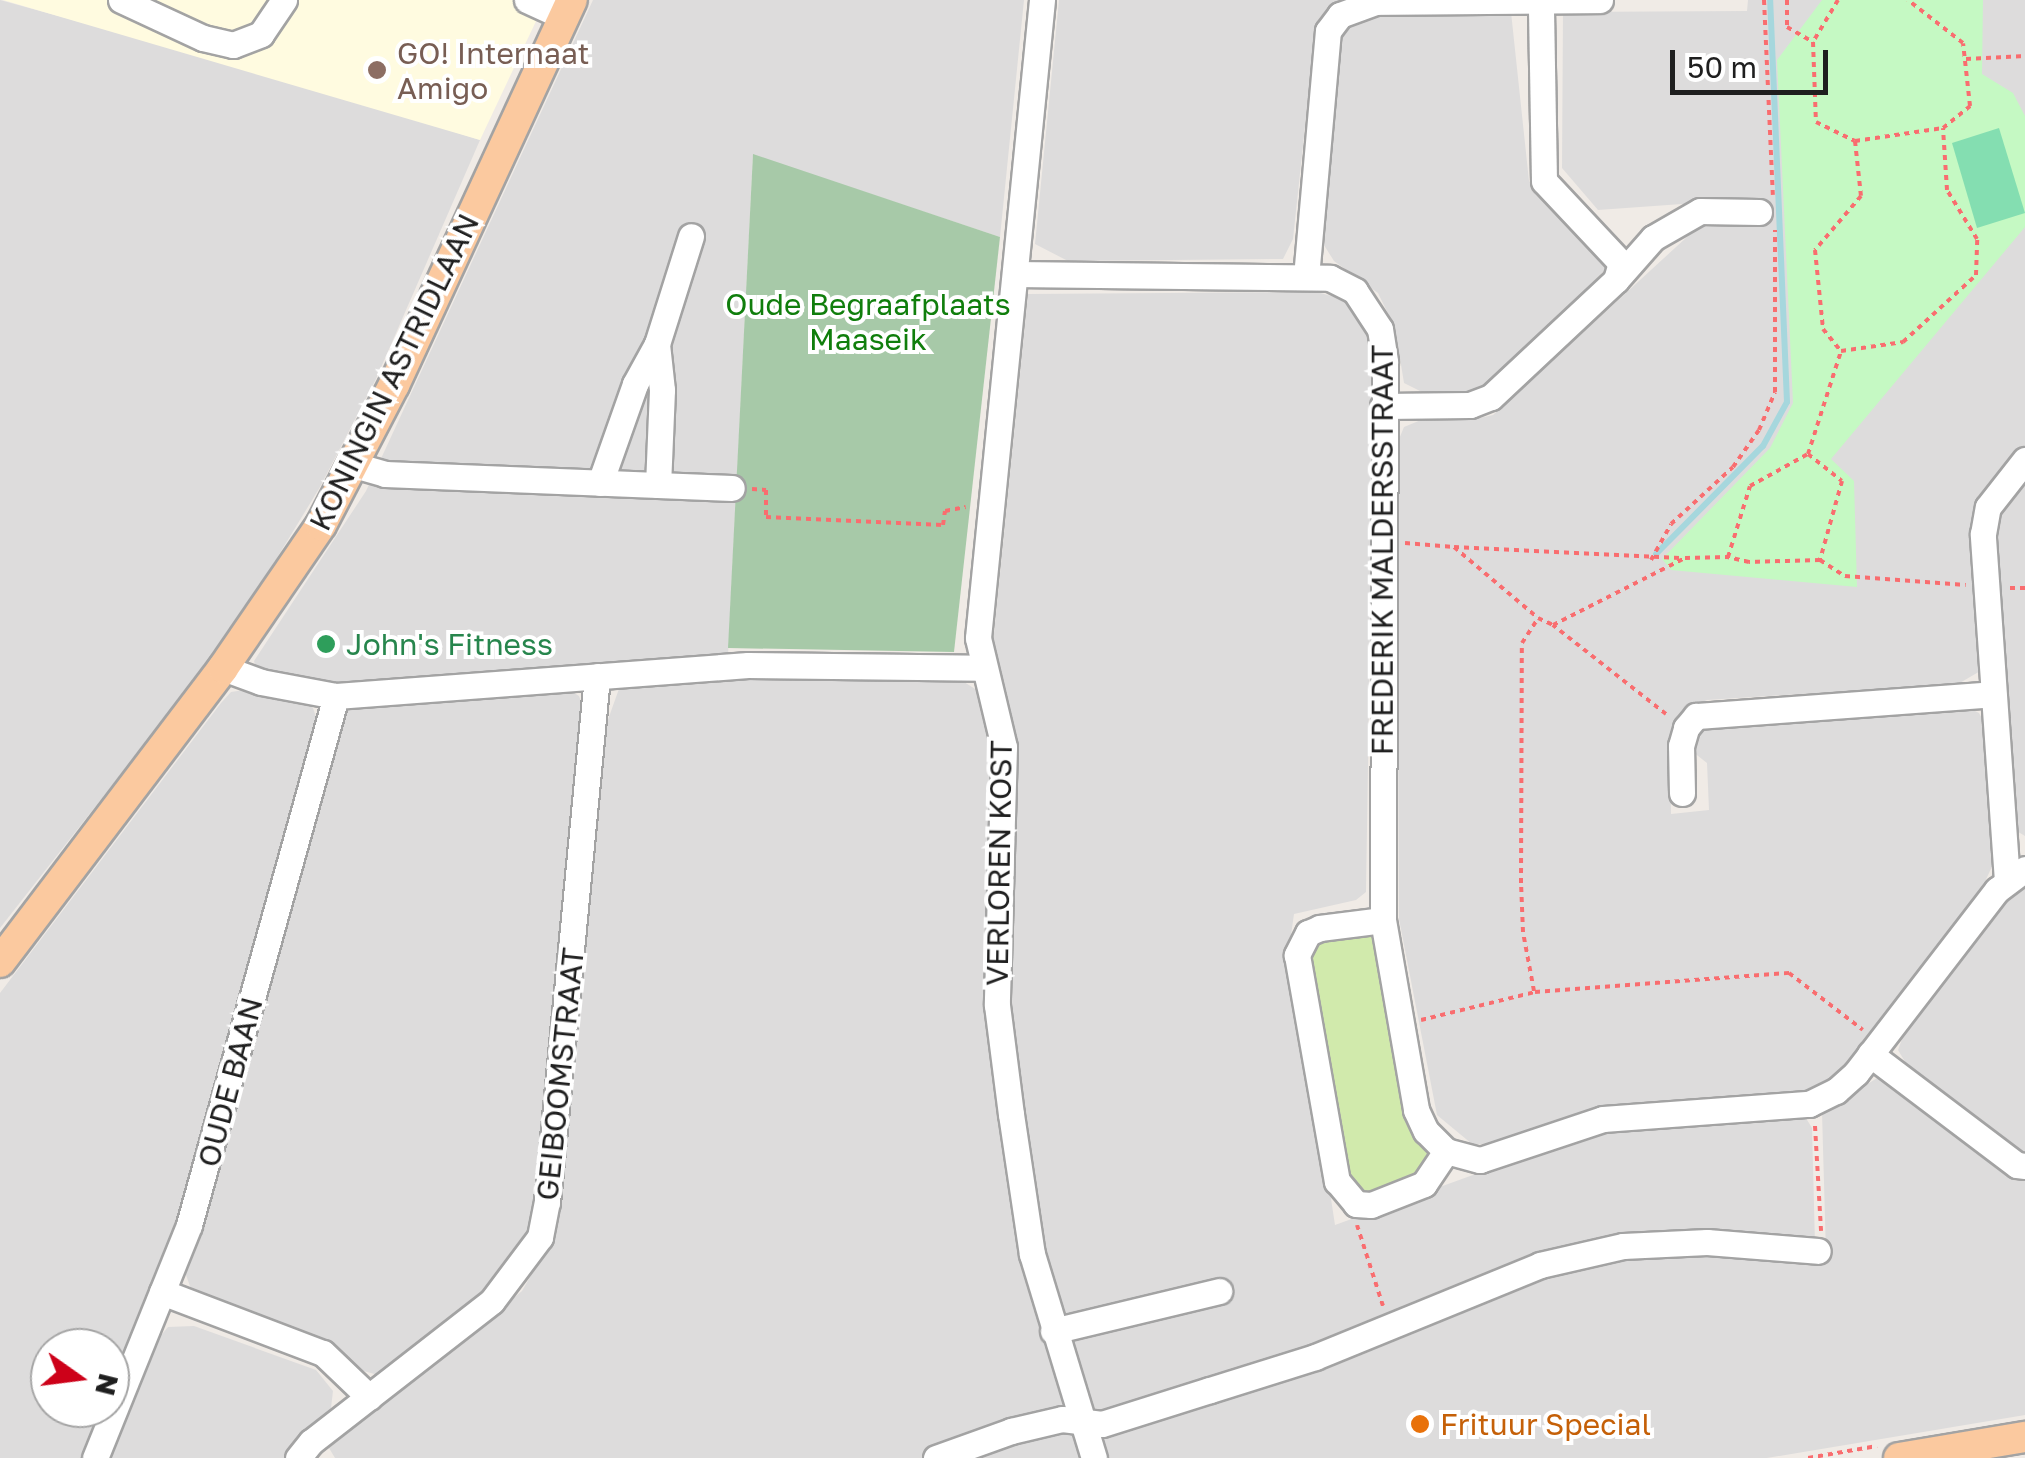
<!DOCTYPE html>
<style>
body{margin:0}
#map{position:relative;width:2025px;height:1458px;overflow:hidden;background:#f0ebe6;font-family:"Golos Text",sans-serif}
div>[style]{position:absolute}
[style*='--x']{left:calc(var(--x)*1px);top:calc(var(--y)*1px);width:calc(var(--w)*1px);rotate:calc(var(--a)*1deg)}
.residential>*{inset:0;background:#dddcdc}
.education>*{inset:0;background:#fffbe0}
.grass>*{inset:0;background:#d1eaac}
.cemetery>*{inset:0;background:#a7c9a8}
.park>*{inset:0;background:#c5f9c3}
.pitch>*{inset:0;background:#84deb1}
.stream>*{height:6px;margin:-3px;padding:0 3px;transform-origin:3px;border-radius:3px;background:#a6d7dd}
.path>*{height:4px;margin-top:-2px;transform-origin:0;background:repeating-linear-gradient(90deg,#f96d6f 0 5px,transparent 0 10px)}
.roads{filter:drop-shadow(2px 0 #a3a3a3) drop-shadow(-2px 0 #a3a3a3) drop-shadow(0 2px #a3a3a3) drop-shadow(0 -2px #a3a3a3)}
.minor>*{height:25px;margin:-12.5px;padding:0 12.5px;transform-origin:12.5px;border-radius:12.5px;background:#fff}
.major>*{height:30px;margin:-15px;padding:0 15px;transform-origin:15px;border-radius:15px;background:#fbc99f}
.dots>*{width:28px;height:28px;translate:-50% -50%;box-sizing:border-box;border:5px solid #fff;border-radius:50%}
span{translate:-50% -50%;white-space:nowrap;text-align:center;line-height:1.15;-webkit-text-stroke:8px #fff;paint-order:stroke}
.education-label{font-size:30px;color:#785e54}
.left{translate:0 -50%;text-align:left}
.park-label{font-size:30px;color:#107e0c}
.street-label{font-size:30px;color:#1f1f1f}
.leisure-label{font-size:30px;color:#27864d}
.food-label{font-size:30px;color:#c56008}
.north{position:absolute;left:30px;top:1328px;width:100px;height:100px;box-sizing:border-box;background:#fff;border:2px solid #a5a5a5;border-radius:50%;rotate:104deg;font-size:28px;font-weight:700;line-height:40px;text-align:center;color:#1f1f1f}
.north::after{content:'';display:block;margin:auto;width:35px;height:45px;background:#cd0119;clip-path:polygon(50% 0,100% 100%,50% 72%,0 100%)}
.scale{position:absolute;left:1670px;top:50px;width:158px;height:45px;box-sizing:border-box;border:5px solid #1f1f1f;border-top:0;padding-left:12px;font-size:30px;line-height:35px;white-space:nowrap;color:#1f1f1f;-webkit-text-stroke:8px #fff;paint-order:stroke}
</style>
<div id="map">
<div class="residential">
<i style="clip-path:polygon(0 0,277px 76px,480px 140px,376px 379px,320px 487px,258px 589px,190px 686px,0 928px)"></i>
<i style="clip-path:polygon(593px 0,1024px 0,1000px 237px,753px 155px,728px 656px,346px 688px,256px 668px,254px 661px,366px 491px)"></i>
<i style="clip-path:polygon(1059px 0,1339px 0,1328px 8px,1315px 33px,1293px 239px,1283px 259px,1068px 261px,1035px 244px)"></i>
<i style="clip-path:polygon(1748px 0,2025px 0,2025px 836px,2015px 830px,1982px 670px,1958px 684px,1707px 700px,1687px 708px,1670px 742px,1671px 814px,1709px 810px,1707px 763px,1693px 752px,1692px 741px,1704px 725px,1967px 707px,1979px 713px,1987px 728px,1995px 860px,1983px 886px,1851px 1062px,1825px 1083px,1800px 1093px,1607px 1107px,1498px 1144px,1472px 1144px,1437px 1115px,1399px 919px,1397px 444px,1404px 427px,1421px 420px,1471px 420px,1493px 415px,1700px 225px,1696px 203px,1598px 210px,1562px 168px,1563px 12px,1747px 11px)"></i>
<i style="clip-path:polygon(1369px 12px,1511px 12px,1529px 181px,1608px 267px,1487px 387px,1463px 393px,1422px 392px,1404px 383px,1395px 328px,1378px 293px,1334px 261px,1322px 242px,1339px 36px)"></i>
<i style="clip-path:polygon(1317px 292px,1345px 300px,1362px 316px,1372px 338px,1374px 385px,1366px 892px,1356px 900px,1294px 914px,1291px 935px,1335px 1225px,1561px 1143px,1611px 1129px,1804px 1115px,1812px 1128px,1815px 1244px,1678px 1232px,1089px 1420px,1041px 1241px,1007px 977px,1015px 748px,1007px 697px,992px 653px,1028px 294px)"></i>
<i style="clip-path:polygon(758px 673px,956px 677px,980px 692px,995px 730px,993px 1035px,1084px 1458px,335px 1458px,329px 1448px,522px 1291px,549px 1244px,560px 1206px,605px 728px,620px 686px)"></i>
<i style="clip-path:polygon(563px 686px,579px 696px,586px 714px,531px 1225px,515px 1259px,494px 1283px,378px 1375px,360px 1370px,323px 1338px,192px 1292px,185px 1272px,223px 1153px,341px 710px,352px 702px)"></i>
<i style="clip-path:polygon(244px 690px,297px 696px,313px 708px,316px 717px,205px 1141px,177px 1227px,110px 1398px,110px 1348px,50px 1348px,50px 1408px,106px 1408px,82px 1458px,0 1458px,0 993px,221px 703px,231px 692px)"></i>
<i style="clip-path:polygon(2025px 888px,2025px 1155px,1907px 1065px,1898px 1050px,1909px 1020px,2009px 898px)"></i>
<i style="clip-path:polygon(1882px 1075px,2025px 1177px,2025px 1415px,1767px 1458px,1102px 1458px,1094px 1436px,1550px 1269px,1627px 1252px,1826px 1255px,1822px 1112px)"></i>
<i style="clip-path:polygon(194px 1326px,316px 1370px,333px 1391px,331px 1408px,287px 1458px,109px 1458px,158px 1339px,168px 1327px)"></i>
</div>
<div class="education">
<i style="clip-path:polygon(3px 0,546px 0,480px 140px)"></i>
</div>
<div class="grass">
<i style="clip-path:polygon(1368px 933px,1376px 940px,1427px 1153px,1427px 1165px,1419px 1176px,1370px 1195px,1356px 1194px,1345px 1174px,1310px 956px,1319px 937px)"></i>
</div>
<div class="cemetery">
<i style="clip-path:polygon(753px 154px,1000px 237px,954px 652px,728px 648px)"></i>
</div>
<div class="park">
<i style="clip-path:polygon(1822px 0,1983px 0,1982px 74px,2013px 93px,2025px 116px,2025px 227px,1831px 459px,1854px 481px,1857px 587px,1671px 570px,1662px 559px,1770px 448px,1793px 403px,1777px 60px)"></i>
</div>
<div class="pitch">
<i style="clip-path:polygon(1999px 128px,2025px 213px,1977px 228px,1952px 143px)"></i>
</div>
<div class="stream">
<i style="--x:1656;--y:554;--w:152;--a:-45.3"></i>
<i style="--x:1763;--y:446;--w:50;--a:-61.4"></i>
<i style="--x:1787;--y:402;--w:402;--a:-92.4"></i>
</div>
<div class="path">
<i style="--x:1764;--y:0;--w:195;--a:87.4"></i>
<i style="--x:1787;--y:0;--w:27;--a:90"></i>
<i style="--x:1787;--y:27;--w:30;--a:30"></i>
<i style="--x:1838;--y:0;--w:49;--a:120.8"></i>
<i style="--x:1813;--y:42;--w:80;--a:87.9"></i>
<i style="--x:1816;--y:122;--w:43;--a:26"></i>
<i style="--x:1855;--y:141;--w:55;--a:83.8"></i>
<i style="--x:1861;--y:196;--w:71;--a:130.4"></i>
<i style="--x:1815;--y:250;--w:79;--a:84.2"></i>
<i style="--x:1823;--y:329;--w:28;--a:51"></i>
<i style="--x:1841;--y:351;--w:63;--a:-8.3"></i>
<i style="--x:1903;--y:342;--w:99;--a:-42.5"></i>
<i style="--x:1976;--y:275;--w:36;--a:-88"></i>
<i style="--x:1977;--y:239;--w:57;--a:-121.5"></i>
<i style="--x:1947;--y:190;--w:62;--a:-93.7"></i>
<i style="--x:1943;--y:128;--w:35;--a:-39"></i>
<i style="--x:1970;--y:106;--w:63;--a:-96.3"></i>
<i style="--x:1963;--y:43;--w:70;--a:-142"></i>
<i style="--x:1966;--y:59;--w:59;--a:-2.9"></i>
<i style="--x:1855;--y:141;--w:89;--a:-8.4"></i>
<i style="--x:1808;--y:454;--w:43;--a:38.5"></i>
<i style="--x:1842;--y:481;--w:82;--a:105.6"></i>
<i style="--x:1820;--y:560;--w:71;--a:178.4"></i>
<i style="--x:1749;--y:562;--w:22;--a:-167"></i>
<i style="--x:1728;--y:557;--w:74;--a:-72.8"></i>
<i style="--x:1750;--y:486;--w:66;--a:-28.9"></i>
<i style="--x:1808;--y:454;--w:108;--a:-72.2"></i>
<i style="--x:752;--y:489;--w:14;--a:4"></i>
<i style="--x:766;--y:490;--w:27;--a:90"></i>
<i style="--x:766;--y:517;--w:177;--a:2.6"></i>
<i style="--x:943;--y:525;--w:14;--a:-82"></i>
<i style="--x:945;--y:511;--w:21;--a:-11"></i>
<i style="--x:1405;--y:543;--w:49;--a:4.7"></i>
<i style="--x:1454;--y:547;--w:110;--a:40.2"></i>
<i style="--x:1454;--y:547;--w:226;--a:2.8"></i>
<i style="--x:1651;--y:560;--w:41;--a:-60.9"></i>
<i style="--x:1671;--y:524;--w:84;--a:-42.6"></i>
<i style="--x:1733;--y:467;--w:45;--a:-54.9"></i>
<i style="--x:1759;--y:430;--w:41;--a:-67.2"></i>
<i style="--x:1775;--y:392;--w:162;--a:-90"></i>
<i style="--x:1820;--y:560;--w:30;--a:33"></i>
<i style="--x:1845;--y:576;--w:121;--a:4.3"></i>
<i style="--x:2010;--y:588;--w:15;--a:0"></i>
<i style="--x:1666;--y:714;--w:144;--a:-141.8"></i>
<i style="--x:1553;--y:625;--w:148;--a:-26.9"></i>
<i style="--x:1685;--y:558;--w:43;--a:-1.3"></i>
<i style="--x:1534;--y:991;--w:60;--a:-100.6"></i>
<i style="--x:1523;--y:932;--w:49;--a:-92.3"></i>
<i style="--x:1521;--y:883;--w:240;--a:-89.8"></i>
<i style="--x:1522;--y:643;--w:30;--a:-57"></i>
<i style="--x:1538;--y:618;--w:17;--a:25"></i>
<i style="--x:1421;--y:1020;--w:117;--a:-13.8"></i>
<i style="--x:1535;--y:992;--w:255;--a:-4.3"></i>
<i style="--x:1789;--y:973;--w:93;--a:37.6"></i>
<i style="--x:1815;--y:1126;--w:105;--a:86.7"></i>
<i style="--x:1357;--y:1225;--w:85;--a:72.2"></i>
<i style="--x:1808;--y:1458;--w:70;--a:-9.9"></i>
</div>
<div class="roads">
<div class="minor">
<i style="--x:121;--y:0;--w:90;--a:24.9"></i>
<i style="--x:203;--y:38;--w:31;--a:13"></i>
<i style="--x:233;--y:45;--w:30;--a:-21"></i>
<i style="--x:261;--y:34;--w:41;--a:-55.9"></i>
<i style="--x:527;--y:0;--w:41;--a:24.7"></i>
<i style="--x:1042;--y:0;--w:641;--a:95.73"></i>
<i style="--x:978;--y:638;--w:112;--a:76.6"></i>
<i style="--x:1004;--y:747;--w:258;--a:91.6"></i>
<i style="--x:997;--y:1005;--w:110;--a:82.7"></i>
<i style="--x:1011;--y:1114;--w:142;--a:81.5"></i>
<i style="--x:1032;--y:1254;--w:213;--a:73.1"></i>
<i style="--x:1015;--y:274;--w:315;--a:0.7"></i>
<i style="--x:1330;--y:278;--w:28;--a:27"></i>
<i style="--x:1355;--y:291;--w:45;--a:56.7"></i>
<i style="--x:1380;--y:329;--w:33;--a:81"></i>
<i style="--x:1385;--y:362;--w:558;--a:90.21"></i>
<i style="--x:1383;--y:920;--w:193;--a:80.1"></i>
<i style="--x:1416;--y:1110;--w:23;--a:65"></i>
<i style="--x:1426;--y:1131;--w:28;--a:45"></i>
<i style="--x:1446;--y:1151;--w:35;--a:15"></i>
<i style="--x:1480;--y:1160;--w:130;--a:-18.4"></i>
<i style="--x:1603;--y:1119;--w:207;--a:-4.2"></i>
<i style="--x:1809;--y:1104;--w:30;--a:-26"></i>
<i style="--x:1836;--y:1091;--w:27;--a:-42"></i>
<i style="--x:1856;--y:1073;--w:231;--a:-52.4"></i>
<i style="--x:1997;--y:890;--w:35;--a:-37"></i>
<i style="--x:1306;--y:277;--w:247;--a:-84.9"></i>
<i style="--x:1328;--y:31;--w:20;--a:-53"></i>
<i style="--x:1340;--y:15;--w:37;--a:-20"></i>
<i style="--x:1375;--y:2;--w:225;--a:-0.5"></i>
<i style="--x:1616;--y:280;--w:56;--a:-48.6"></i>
<i style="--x:1653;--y:238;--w:54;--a:-29.9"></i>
<i style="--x:1700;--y:211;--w:59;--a:1"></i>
<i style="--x:657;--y:344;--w:46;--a:83.8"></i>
<i style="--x:662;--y:390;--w:95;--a:92.4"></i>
<i style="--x:1383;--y:406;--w:87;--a:-0.7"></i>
<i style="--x:1470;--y:405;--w:22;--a:-21"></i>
<i style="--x:1491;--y:397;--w:171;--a:-43.1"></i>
<i style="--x:1616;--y:280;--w:18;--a:-74"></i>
<i style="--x:1621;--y:263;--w:112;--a:-133.2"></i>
<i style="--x:1544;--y:181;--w:179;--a:-91"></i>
<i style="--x:354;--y:465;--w:32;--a:16"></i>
<i style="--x:385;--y:474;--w:347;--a:2.3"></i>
<i style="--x:600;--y:483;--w:105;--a:-70.5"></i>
<i style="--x:635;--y:384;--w:46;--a:-61.2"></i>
<i style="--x:657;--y:344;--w:113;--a:-72.5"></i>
<i style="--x:223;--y:668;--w:40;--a:20.2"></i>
<i style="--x:261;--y:682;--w:76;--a:10.6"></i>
<i style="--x:336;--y:696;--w:413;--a:-4.3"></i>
<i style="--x:748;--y:665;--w:233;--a:0.7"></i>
<i style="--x:1682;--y:793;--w:47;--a:-91.2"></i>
<i style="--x:1681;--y:746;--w:19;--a:-74"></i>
<i style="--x:1686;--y:728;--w:16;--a:-50"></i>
<i style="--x:1696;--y:716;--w:298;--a:-4.2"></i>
<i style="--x:2007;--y:881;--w:348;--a:-94"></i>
<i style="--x:1983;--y:534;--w:27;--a:-80"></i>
<i style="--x:1988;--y:507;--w:60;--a:-51.8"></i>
<i style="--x:1383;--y:920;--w:64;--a:172.8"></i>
<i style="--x:1320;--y:928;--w:13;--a:157"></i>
<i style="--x:1308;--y:933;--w:25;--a:117"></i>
<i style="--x:1297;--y:955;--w:230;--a:80"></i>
<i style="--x:1337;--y:1181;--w:30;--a:50"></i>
<i style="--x:1356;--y:1204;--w:15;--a:4"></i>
<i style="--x:1371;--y:1205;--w:57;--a:-21.6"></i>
<i style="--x:1424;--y:1184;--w:40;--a:-56"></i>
<i style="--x:1870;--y:1054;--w:184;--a:37.1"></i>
<i style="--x:2017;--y:1165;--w:8;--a:7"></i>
<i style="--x:162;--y:1292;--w:172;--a:20.8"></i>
<i style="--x:323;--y:1353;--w:64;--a:43.7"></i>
<i style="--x:1053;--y:1331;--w:171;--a:-13.5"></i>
<i style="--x:95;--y:1458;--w:251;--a:-68"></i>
<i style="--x:189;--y:1225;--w:549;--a:-74.47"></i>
<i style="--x:298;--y:1458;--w:21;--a:-51"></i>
<i style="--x:311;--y:1442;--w:229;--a:-37.9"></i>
<i style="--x:492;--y:1301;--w:80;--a:-53.1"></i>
<i style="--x:540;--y:1237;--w:36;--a:-79"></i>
<i style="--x:547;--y:1202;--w:528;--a:-84.57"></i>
<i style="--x:936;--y:1458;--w:80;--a:-19.8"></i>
<i style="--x:1011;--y:1431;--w:52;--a:-13.2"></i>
<i style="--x:1062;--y:1419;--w:40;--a:7.1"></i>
<i style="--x:1102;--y:1424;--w:113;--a:-17.5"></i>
<i style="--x:1210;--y:1390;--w:110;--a:-17.4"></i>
<i style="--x:1315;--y:1357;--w:243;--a:-22.2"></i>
<i style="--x:1540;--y:1265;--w:85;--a:-12.9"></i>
<i style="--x:1623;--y:1246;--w:84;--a:-2.7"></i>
<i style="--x:1707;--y:1242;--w:111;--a:4.6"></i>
</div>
<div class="major">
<i style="--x:0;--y:962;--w:369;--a:-52.8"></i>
<i style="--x:223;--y:668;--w:173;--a:-55.6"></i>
<i style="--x:321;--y:525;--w:158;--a:-62.5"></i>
<i style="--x:394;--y:385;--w:424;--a:-65.2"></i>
<i style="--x:1899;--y:1458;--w:128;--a:-9.5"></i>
</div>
</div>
<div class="dots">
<i style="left:377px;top:70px;background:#8d6e63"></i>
<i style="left:326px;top:644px;background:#2e9e5b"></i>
<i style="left:1420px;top:1424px;background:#e8710a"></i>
</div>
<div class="education-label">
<span class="left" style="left:397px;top:70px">GO! Internaat<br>Amigo</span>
</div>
<div class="park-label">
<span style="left:868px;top:321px">Oude Begraafplaats<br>Maaseik</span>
</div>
<div class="street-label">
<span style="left:394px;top:372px;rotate:-64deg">KONINGIN ASTRIDLAAN</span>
<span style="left:1382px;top:550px;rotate:-90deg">FREDERIK MALDERSSTRAAT</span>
<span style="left:999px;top:863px;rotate:-89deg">VERLOREN KOST</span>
<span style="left:560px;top:1074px;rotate:-84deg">GEIBOOMSTRAAT</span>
<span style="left:230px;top:1082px;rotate:-75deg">OUDE BAAN</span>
</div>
<div class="leisure-label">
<span class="left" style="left:346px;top:644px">John's Fitness</span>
</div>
<div class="food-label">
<span class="left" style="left:1440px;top:1424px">Frituur Special</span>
</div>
<div class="north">N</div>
<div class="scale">50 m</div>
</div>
